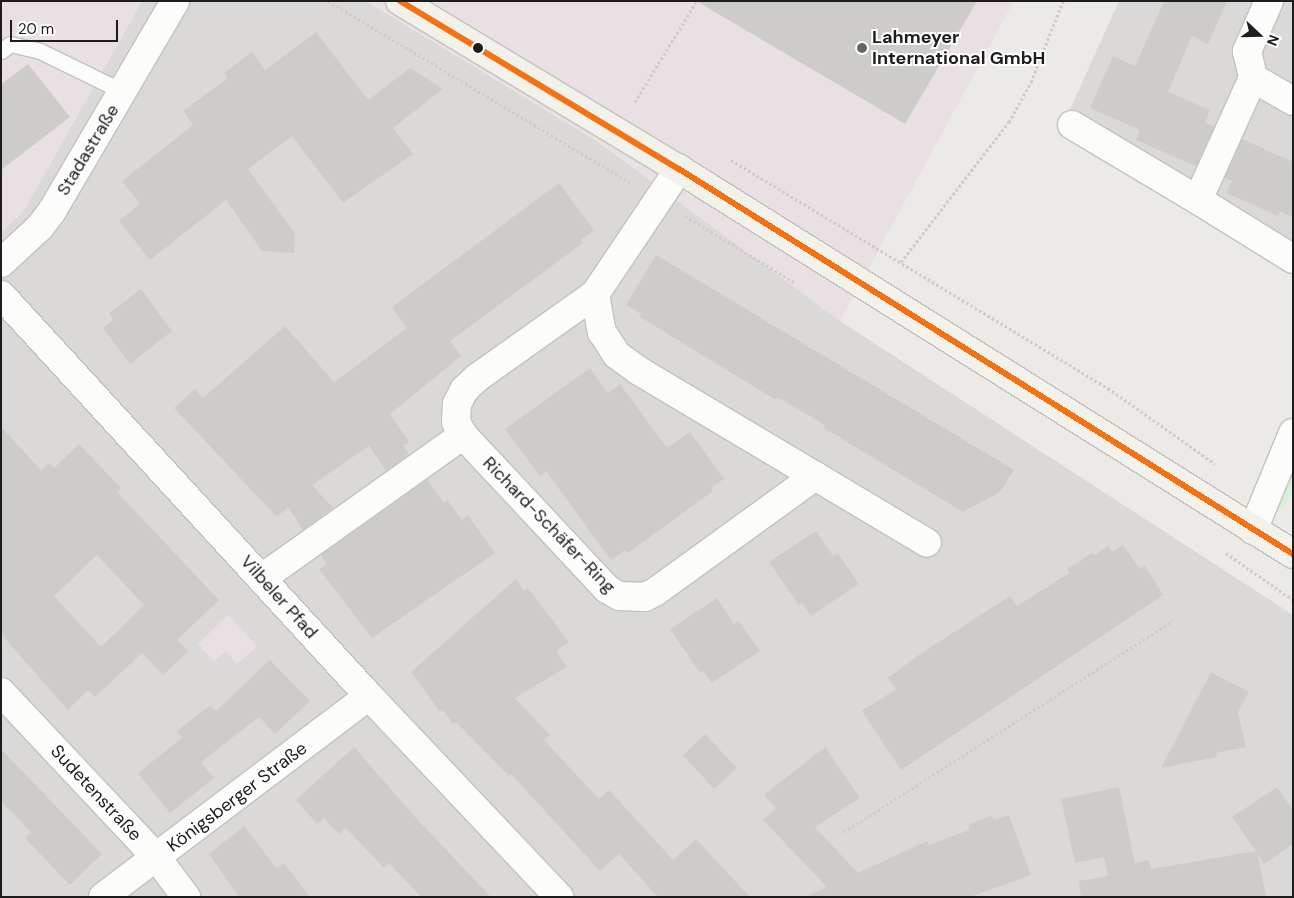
<!DOCTYPE html>
<meta charset="utf-8">
<style>
body{margin:0}
#map{position:relative;width:1294px;height:898px;overflow:hidden;background:#eceae6;font-family:"DM Sans",sans-serif}
div>[style]{position:absolute}
[style*='--x']{left:calc(var(--x)*1px);top:calc(var(--y)*1px);width:calc(var(--w)*1px);rotate:calc(var(--a)*1deg)}
.residential>*{inset:0;background:#dbd9d7}
.industrial>*{inset:0;background:#e9e0e4}
.religious>*{inset:0;background:#dad9d7}
.park>*{inset:0;background:#d6f0d7}
.building>*{inset:0;background:#ceccc9}
.path>*{height:3px;margin-top:-1.5px;transform-origin:0;background:repeating-linear-gradient(90deg,#d5c9c7 0 2.5px,transparent 0 5px)}
.roads{filter:drop-shadow(1px 0 #c3c2c0) drop-shadow(-1px 0 #c3c2c0) drop-shadow(0 1px #c3c2c0) drop-shadow(0 -1px #c3c2c0)}
.lane>*{height:15px;margin:-7.5px;padding:0 7.5px;transform-origin:7.5px;border-radius:7.5px;background:#fcfcfb}
.street>*{height:28px;margin:-14px;padding:0 14px;transform-origin:14px;border-radius:14px;background:#fcfcfb}
.secondary>*{height:28px;margin:-14px;padding:0 14px;transform-origin:14px;border-radius:14px;background:#f2f2ea}
.bus-1>*{height:6px;margin:-3px;padding:0 3px;transform-origin:3px;border-radius:3px;background:#f47216}
.dots>*{width:14px;height:14px;translate:-50% -50%;box-sizing:border-box;border:2px solid #fff;border-radius:50%}
span{translate:-50% -50%;white-space:nowrap;text-align:center;line-height:1.15;-webkit-text-stroke:4px #fff;paint-order:stroke}
.poi-label{font-size:18px;color:#1d1d1d;font-weight:700}
.left{translate:0 -50%;text-align:left}
.street-label{font-size:18px;color:#1d1d1d}
.frame{position:absolute;inset:0;border:2px solid #1d1d1d;pointer-events:none}
.north{position:absolute;left:1234px;top:10px;width:50px;height:50px;-webkit-text-stroke:4px #fff;paint-order:stroke;rotate:111deg;font-size:14px;font-weight:700;line-height:20px;text-align:center;color:#1d1d1d}
.north::after{content:'';display:block;margin:auto;width:18px;height:22px;background:#1d1d1d;clip-path:polygon(50% 0,100% 100%,50% 72%,0 100%)}
.scale{position:absolute;left:10px;top:20px;width:108px;height:22px;box-sizing:border-box;border:2px solid #1d1d1d;border-top:0;padding-left:6px;font-size:15px;line-height:18px;white-space:nowrap;color:#1d1d1d;-webkit-text-stroke:4px #fff;paint-order:stroke}
</style>
<div id="map">
<div class="residential">
<i style="clip-path:polygon(142px 1px,366px 1px,600px 143px,840px 321px,1293px 615px,1293px 897px,1px 897px,1px 232px,23px 212px)"></i>
<i style="clip-path:polygon(1119px 1px,1293px 1px,1293px 247px,1068px 114px)"></i>
</div>
<div class="industrial">
<i style="clip-path:polygon(1px 1px,142px 1px,23px 212px,1px 232px)"></i>
<i style="clip-path:polygon(366px 1px,1014px 1px,840px 321px,601px 143px)"></i>
<i style="clip-path:polygon(228px 615px,257px 646px,237px 664px,226px 651px,214px 661px,198px 644px)"></i>
</div>
<div class="religious">
<i style="clip-path:polygon(199px 1px,212px 1px,230px 12px,178px 98px,150px 82px)"></i>
<i style="clip-path:polygon(647px 326px,787px 411px,772px 435px,633px 350px)"></i>
<i style="clip-path:polygon(806px 425px,937px 505px,923px 527px,792px 448px)"></i>
</div>
<div class="park">
<i style="clip-path:polygon(1293px 433px,1293px 491px,1283px 509px,1265px 498px)"></i>
</div>
<div class="building">
<i style="clip-path:polygon(696px 1px,977px 1px,905px 124px)"></i>
<i style="clip-path:polygon(1164px 1px,1227px 1px,1208px 44px,1192px 36px,1168px 92px,1210px 110px,1205px 122px,1214px 127px,1196px 166px,1136px 140px,1140px 130px,1090px 108px,1113px 56px,1135px 66px)"></i>
<i style="clip-path:polygon(316px 32px,368px 100px,410px 68px,443px 89px,393px 128px,413px 154px,343px 203px,292px 136px,248px 169px,295px 234px,294px 253px,262px 251px,226px 200px,150px 260px,119px 221px,140px 204px,122px 181px,193px 125px,183px 111px,228px 78px,224px 73px,252px 52px,265px 70px)"></i>
<i style="clip-path:polygon(28px 64px,70px 117px,1px 170px,1px 84px)"></i>
<i style="clip-path:polygon(1242px 139px,1293px 162px,1293px 217px,1280px 211px,1278px 216px,1226px 193px,1232px 181px,1225px 178px)"></i>
<i style="clip-path:polygon(559px 183px,594px 230px,581px 240px,583px 243px,450px 341px,461px 356px,390px 414px,409px 442px,403px 446px,409px 454px,386px 471px,369px 446px,312px 485px,333px 508px,303px 530px,288px 507px,277px 517px,174px 408px,195px 389px,203px 398px,285px 326px,334px 382px,407px 328px,392px 307px)"></i>
<i style="clip-path:polygon(656px 255px,1014px 470px,1000px 492px,963px 512px,824px 428px,825px 425px,777px 397px,776px 400px,640px 317px,641px 314px,626px 305px)"></i>
<i style="clip-path:polygon(141px 289px,172px 331px,130px 364px,103px 328px,113px 320px,109px 313px)"></i>
<i style="clip-path:polygon(590px 368px,608px 393px,620px 384px,667px 448px,690px 432px,724px 479px,711px 488px,713px 491px,628px 553px,626px 550px,611px 560px,546px 471px,540px 476px,505px 429px)"></i>
<i style="clip-path:polygon(evenodd,1px 427px,41px 470px,49px 463px,54px 468px,79px 444px,121px 488px,117px 492px,219px 600px,177px 640px,188px 651px,163px 675px,142px 653px,95px 697px,88px 690px,68px 710px,1px 634px,1px 427px,97px 555px,144px 605px,101px 647px,54px 596px,97px 555px)"></i>
<i style="clip-path:polygon(427px 480px,444px 503px,447px 500px,462px 520px,468px 515px,495px 553px,372px 638px,319px 569px,327px 564px,321px 555px)"></i>
<i style="clip-path:polygon(816px 531px,833px 556px,838px 553px,859px 584px,811px 616px,802px 603px,799px 605px,769px 562px)"></i>
<i style="clip-path:polygon(1123px 545px,1140px 569px,1145px 566px,1163px 595px,901px 770px,862px 711px,896px 689px,888px 678px,917px 656px,1010px 596px,1017px 606px,1069px 573px,1067px 569px,1092px 553px,1095px 555px,1108px 546px,1112px 552px)"></i>
<i style="clip-path:polygon(516px 579px,524px 591px,528px 588px,569px 642px,556px 651px,567px 667px,515px 698px,550px 735px,544px 740px,599px 799px,609px 790px,673px 860px,696px 839px,750px 897px,658px 897px,619px 854px,600px 871px,511px 774px,509px 776px,456px 722px,453px 724px,443px 710px,440px 712px,411px 672px)"></i>
<i style="clip-path:polygon(717px 598px,734px 624px,738px 620px,760px 651px,712px 683px,703px 671px,700px 673px,670px 629px)"></i>
<i style="clip-path:polygon(270px 660px,310px 701px,275px 734px,259px 717px,201px 762px,214px 778px,170px 813px,138px 773px,182px 738px,177px 731px,210px 705px,216px 711px)"></i>
<i style="clip-path:polygon(1211px 672px,1249px 692px,1238px 712px,1246px 747px,1216px 753px,1217px 757px,1161px 768px)"></i>
<i style="clip-path:polygon(705px 734px,737px 768px,714px 789px,683px 755px)"></i>
<i style="clip-path:polygon(354px 747px,415px 817px,491px 897px,421px 897px,389px 863px,384px 868px,346px 828px,339px 834px,324px 818px,317px 824px,296px 800px)"></i>
<i style="clip-path:polygon(825px 747px,860px 798px,815px 827px,858px 873px,927px 841px,929px 845px,969px 830px,969px 824px,991px 816px,995px 820px,1009px 815px,1031px 875px,970px 897px,806px 897px,827px 887px,763px 820px,776px 808px,764px 795px)"></i>
<i style="clip-path:polygon(1px 749px,102px 854px,70px 885px,25px 838px,31px 832px,1px 801px)"></i>
<i style="clip-path:polygon(1119px 787px,1135px 863px,1149px 860px,1151px 869px,1256px 851px,1232px 817px,1277px 787px,1293px 810px,1293px 844px,1264px 864px,1258px 855px,1266px 897px,1081px 897px,1079px 881px,1108px 876px,1104px 857px,1075px 863px,1061px 799px)"></i>
<i style="clip-path:polygon(244px 826px,277px 869px,284px 863px,310px 897px,239px 897px,209px 854px)"></i>
</div>
<div class="path">
<i style="--x:328;--y:1;--w:353;--a:31"></i>
<i style="--x:635;--y:102;--w:117;--a:-58.6"></i>
<i style="--x:731;--y:160;--w:441;--a:31.2"></i>
<i style="--x:1108;--y:388;--w:131;--a:35.4"></i>
<i style="--x:685;--y:216;--w:129;--a:31.3"></i>
<i style="--x:901;--y:262;--w:177;--a:-52.4"></i>
<i style="--x:1009;--y:122;--w:46;--a:-61.2"></i>
<i style="--x:1031;--y:82;--w:87;--a:-68.4"></i>
<i style="--x:1226;--y:553;--w:82;--a:35"></i>
<i style="--x:844;--y:832;--w:391;--a:-32.7"></i>
</div>
<div class="roads">
<div class="lane">
<i style="--x:1;--y:51;--w:11;--a:-38"></i>
<i style="--x:10;--y:44;--w:31;--a:13"></i>
<i style="--x:40;--y:51;--w:91;--a:26"></i>
</div>
<div class="street">
<i style="--x:1269;--y:1;--w:55;--a:113.7"></i>
<i style="--x:1247;--y:51;--w:28;--a:77"></i>
<i style="--x:1253;--y:78;--w:134;--a:114.3"></i>
<i style="--x:1198;--y:200;--w:112;--a:31.8"></i>
<i style="--x:1253;--y:78;--w:46;--a:29.9"></i>
<i style="--x:1072;--y:125;--w:147;--a:30.8"></i>
<i style="--x:1;--y:263;--w:53;--a:-42.7"></i>
<i style="--x:40;--y:227;--w:20;--a:-53"></i>
<i style="--x:52;--y:211;--w:243;--a:-59.6"></i>
<i style="--x:595;--y:294;--w:39;--a:80"></i>
<i style="--x:602;--y:332;--w:27;--a:57"></i>
<i style="--x:617;--y:355;--w:27;--a:36"></i>
<i style="--x:639;--y:371;--w:335;--a:30.8"></i>
<i style="--x:1;--y:295;--w:544;--a:47.46"></i>
<i style="--x:369;--y:696;--w:277;--a:46.6"></i>
<i style="--x:463;--y:435;--w:211;--a:46.9"></i>
<i style="--x:607;--y:589;--w:14;--a:30"></i>
<i style="--x:619;--y:596;--w:26;--a:2"></i>
<i style="--x:645;--y:597;--w:11;--a:-27"></i>
<i style="--x:655;--y:592;--w:198;--a:-35.9"></i>
<i style="--x:1253;--y:530;--w:105;--a:-67.6"></i>
<i style="--x:262;--y:578;--w:247;--a:-35.4"></i>
<i style="--x:463;--y:435;--w:15;--a:-118"></i>
<i style="--x:456;--y:422;--w:18;--a:-87"></i>
<i style="--x:457;--y:404;--w:16;--a:-63"></i>
<i style="--x:464;--y:390;--w:19;--a:-43"></i>
<i style="--x:478;--y:377;--w:143;--a:-35.4"></i>
<i style="--x:595;--y:294;--w:151;--a:-56.1"></i>
<i style="--x:1;--y:692;--w:228;--a:46.8"></i>
<i style="--x:157;--y:858;--w:49;--a:53.4"></i>
<i style="--x:103;--y:897;--w:333;--a:-37.1"></i>
</div>
<div class="secondary">
<i style="--x:400;--y:1;--w:326;--a:31.1"></i>
<i style="--x:679;--y:169;--w:725;--a:32.09"></i>
</div>
</div>
<div class="bus-1">
<i style="--x:400;--y:1;--w:326;--a:31.1"></i>
<i style="--x:679;--y:169;--w:725;--a:32.09"></i>
</div>
<div class="dots">
<i style="left:478px;top:48px;background:#1d1d1d"></i>
<i style="left:862px;top:48px;background:#656563"></i>
</div>
<div class="poi-label">
<span class="left" style="left:872px;top:48px">Lahmeyer<br>International GmbH</span>
</div>
<div class="street-label">
<span style="left:88px;top:150px;rotate:-59deg">Stadastraße</span>
<span style="left:549px;top:525px;rotate:46deg">Richard-Schäfer-Ring</span>
<span style="left:279px;top:597px;rotate:48deg">Vilbeler Pfad</span>
<span style="left:96px;top:793px;rotate:47deg">Sudetenstraße</span>
<span style="left:237px;top:797px;rotate:-37deg">Königsberger Straße</span>
</div>
<div class="frame"></div>
<div class="north">N</div>
<div class="scale">20 m</div>
</div>
